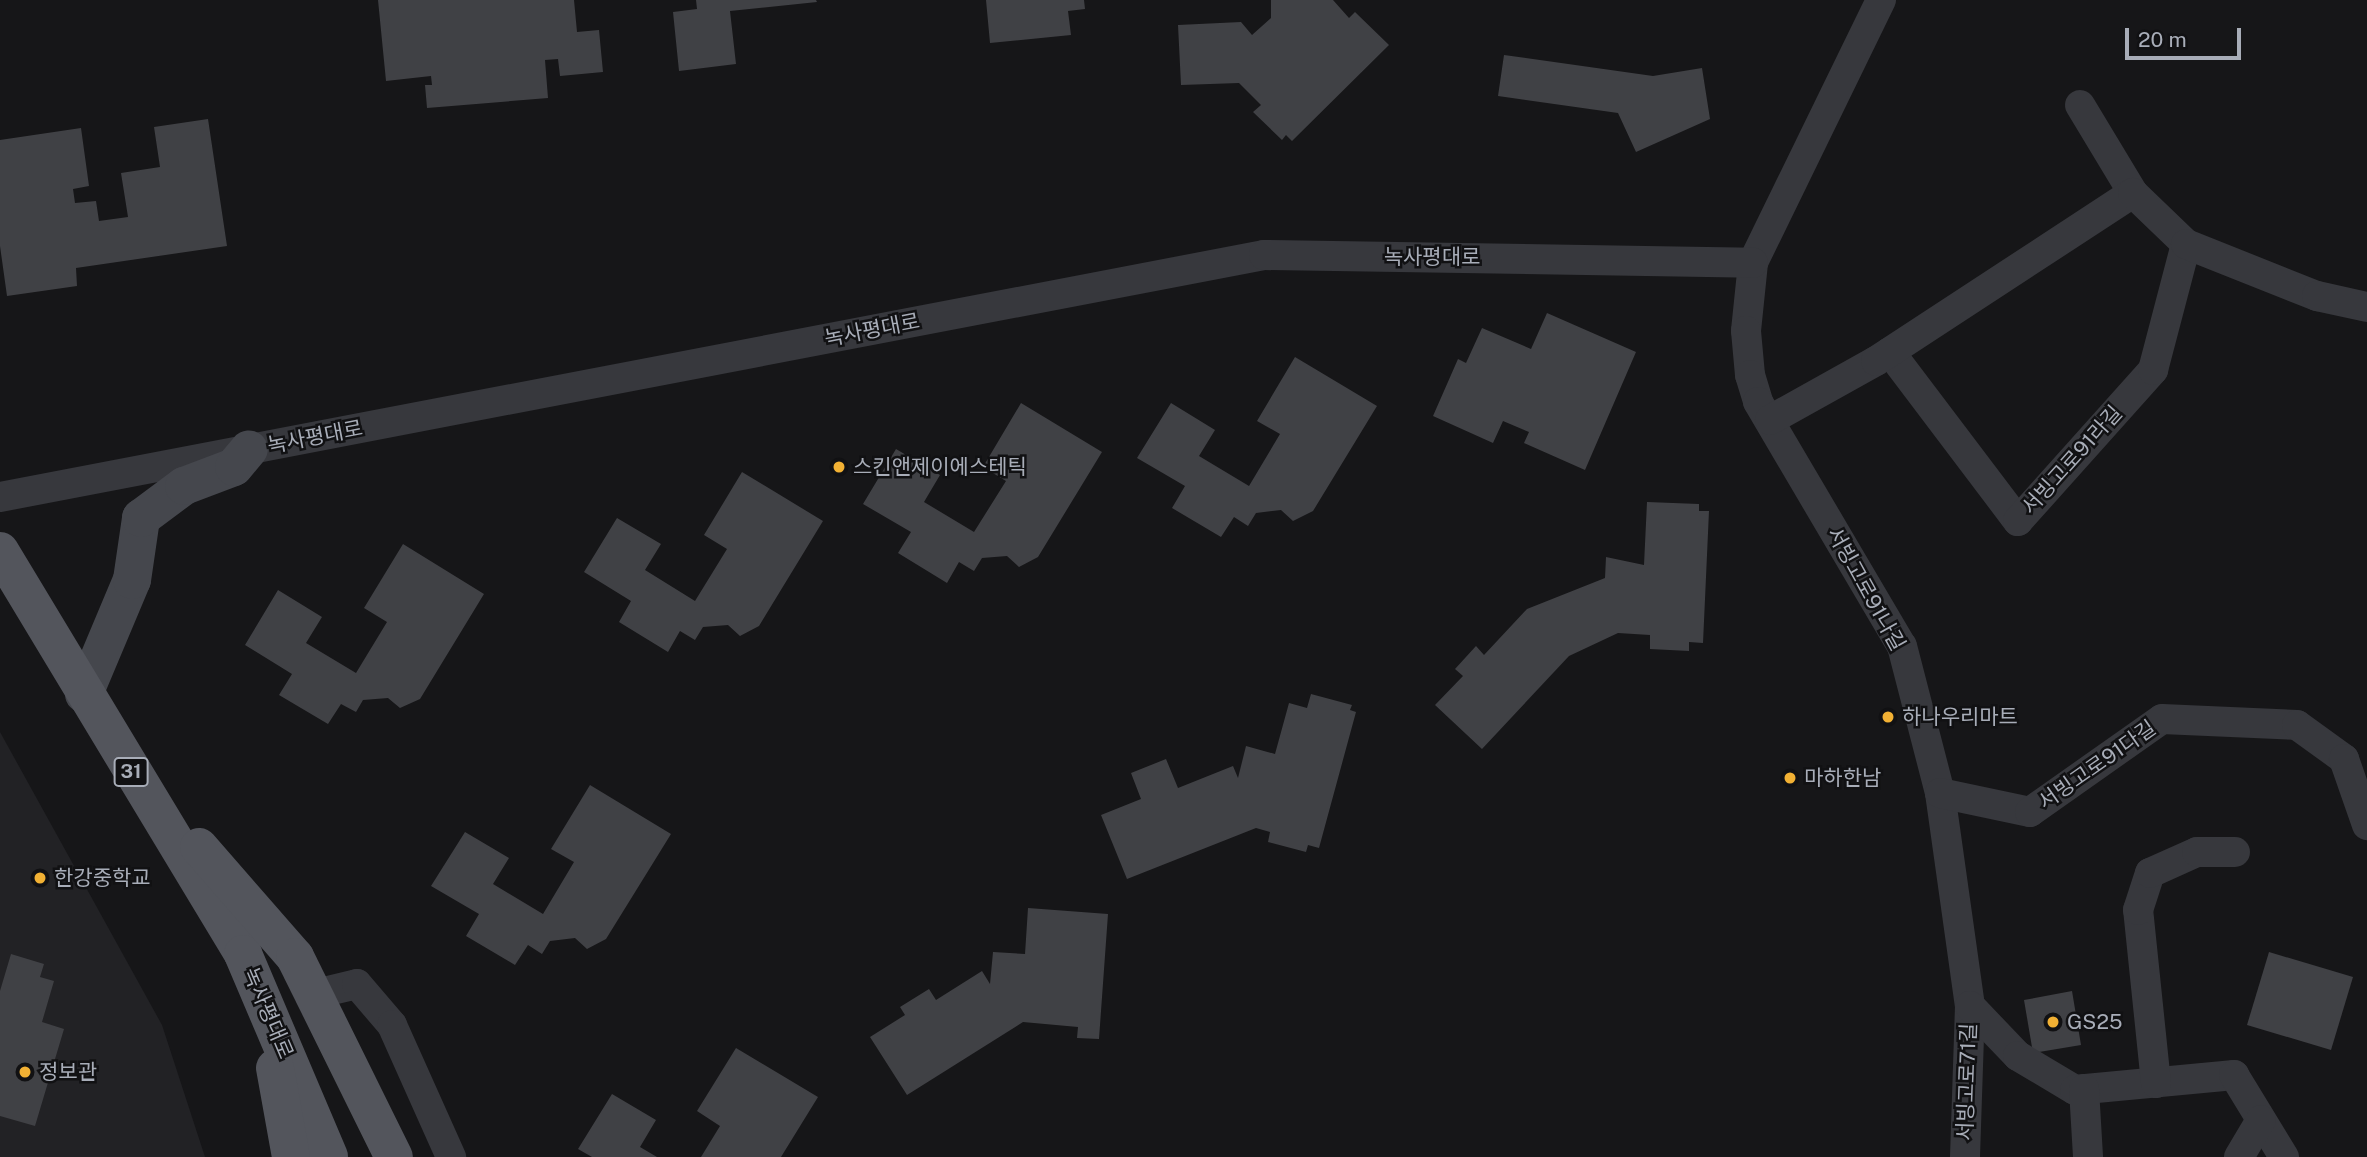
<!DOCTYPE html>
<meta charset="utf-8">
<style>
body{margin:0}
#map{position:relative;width:2367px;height:1157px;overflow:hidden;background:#161618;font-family:"Public Sans","Noto Sans KR",sans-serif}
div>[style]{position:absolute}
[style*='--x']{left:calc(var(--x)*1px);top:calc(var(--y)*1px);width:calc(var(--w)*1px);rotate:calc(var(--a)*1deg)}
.built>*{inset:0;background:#222225}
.building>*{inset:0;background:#404145}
.street>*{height:30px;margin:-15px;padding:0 15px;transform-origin:15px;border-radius:15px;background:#37383d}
.secondary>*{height:38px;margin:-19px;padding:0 19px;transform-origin:19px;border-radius:19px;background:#45474d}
.primary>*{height:38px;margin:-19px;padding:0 19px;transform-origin:19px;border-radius:19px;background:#53555c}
.dots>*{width:19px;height:19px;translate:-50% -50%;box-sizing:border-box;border:4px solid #111113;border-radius:50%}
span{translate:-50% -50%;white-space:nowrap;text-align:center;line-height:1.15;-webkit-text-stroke:5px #111113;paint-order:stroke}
.shield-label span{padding:2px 5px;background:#111113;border:2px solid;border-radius:5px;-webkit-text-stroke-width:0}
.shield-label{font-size:19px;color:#a8adb8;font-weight:700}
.street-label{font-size:21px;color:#a8adb8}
.poi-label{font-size:21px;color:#a8adb8}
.left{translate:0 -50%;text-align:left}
.scale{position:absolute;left:2125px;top:28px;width:116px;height:32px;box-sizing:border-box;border:4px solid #a8adb8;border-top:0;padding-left:9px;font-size:21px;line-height:24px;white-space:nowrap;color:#a8adb8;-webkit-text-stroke:5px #111113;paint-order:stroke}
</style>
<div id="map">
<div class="built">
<i style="clip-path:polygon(0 732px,162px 1025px,205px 1157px,0 1157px)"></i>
</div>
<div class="building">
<i style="clip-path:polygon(378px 0,574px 0,577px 32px,599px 30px,603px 72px,560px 76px,558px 59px,545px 60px,548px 98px,427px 108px,425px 85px,432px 85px,431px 76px,386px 81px)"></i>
<i style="clip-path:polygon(696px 0,816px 0,817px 2px,730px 11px,736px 64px,679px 71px,673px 12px,697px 9px)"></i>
<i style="clip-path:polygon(986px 0,1084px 0,1085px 9px,1068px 11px,1071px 35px,990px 43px)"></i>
<i style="clip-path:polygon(1271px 0,1333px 0,1349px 18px,1355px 12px,1389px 45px,1292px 141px,1286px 135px,1282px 140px,1253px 112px,1261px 105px,1239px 83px,1181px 85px,1178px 25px,1241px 22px,1252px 35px,1271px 18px)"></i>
<i style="clip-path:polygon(1504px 55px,1653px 76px,1702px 68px,1710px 119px,1636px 152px,1618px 113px,1498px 96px)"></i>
<i style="clip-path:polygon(208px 119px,227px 246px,76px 268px,77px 286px,7px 296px,0 246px,0 140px,81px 128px,89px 186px,73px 189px,75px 203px,96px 201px,99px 221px,128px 217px,121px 173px,160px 167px,154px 127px)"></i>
<i style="clip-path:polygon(1547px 313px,1636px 352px,1585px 470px,1524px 443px,1529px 432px,1503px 421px,1493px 443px,1433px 416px,1458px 359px,1466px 363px,1482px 328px,1531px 349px)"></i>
<i style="clip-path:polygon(1295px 357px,1377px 406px,1313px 511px,1293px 521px,1281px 510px,1256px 513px,1248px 526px,1234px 517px,1221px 537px,1172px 508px,1185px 486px,1137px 458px,1171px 403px,1215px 430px,1199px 456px,1249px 486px,1280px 434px,1257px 421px)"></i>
<i style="clip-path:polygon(1021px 403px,1102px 452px,1038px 557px,1019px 567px,1007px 556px,982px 558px,974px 571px,959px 562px,947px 583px,898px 553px,911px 532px,863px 504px,896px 449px,940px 475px,924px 502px,974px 532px,1006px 481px,983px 467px)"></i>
<i style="clip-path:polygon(742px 472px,823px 521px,759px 626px,740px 636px,728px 625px,703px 627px,695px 640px,680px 631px,668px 652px,619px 622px,631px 601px,584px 572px,617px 518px,661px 544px,645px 570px,695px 601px,727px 549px,704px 535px)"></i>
<i style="clip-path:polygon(1647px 502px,1699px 504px,1699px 511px,1709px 511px,1703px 643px,1689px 642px,1689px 651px,1650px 649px,1650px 635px,1618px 633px,1569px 656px,1482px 749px,1435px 705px,1463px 676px,1455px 669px,1476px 646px,1484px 655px,1527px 609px,1605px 578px,1606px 557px,1644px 565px)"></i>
<i style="clip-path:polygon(403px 544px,484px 594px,420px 699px,400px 708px,388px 698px,363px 700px,356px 712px,341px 704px,328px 724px,279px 695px,292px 674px,245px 645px,278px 590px,322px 617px,306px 643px,356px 673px,387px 622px,364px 608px)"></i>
<i style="clip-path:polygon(1311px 694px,1352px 705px,1350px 710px,1356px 712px,1319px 848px,1308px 845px,1306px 852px,1268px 842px,1270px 832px,1256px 828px,1127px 879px,1101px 815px,1141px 799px,1131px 773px,1166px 759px,1178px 788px,1233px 766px,1238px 778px,1246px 746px,1275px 754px,1289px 703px,1307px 708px)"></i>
<i style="clip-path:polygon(590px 785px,671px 834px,606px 939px,587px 949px,575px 938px,550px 941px,542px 954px,528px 945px,515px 965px,466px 936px,479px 914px,431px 886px,465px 832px,509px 858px,493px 884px,543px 914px,574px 862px,551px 849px)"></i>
<i style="clip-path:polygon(1028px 908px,1108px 914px,1099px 1039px,1077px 1038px,1078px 1027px,1023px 1022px,907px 1095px,870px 1037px,905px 1015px,900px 1007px,929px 989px,936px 1000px,982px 971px,990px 984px,993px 952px,1025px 954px)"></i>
<i style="clip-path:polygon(2269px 952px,2353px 977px,2331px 1050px,2247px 1025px)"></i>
<i style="clip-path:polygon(11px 954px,44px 964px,40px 977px,54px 981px,42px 1022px,64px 1029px,35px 1126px,0 1116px,0 991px)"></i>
<i style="clip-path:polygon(2072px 991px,2081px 1045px,2033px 1053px,2024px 1000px)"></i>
<i style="clip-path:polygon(736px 1048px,818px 1097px,781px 1157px,701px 1157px,720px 1126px,697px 1111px)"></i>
<i style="clip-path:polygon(612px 1094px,656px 1120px,640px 1147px,657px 1157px,592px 1157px,578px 1149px)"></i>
</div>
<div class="street">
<i style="--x:1881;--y:0;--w:292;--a:116"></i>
<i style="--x:1753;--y:263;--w:68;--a:95.9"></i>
<i style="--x:1746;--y:331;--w:44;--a:84.8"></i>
<i style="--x:1750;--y:375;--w:28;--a:73"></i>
<i style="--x:1758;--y:402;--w:283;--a:59.5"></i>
<i style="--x:1902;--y:646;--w:152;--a:75.5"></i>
<i style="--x:1940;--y:793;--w:215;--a:82"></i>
<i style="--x:1970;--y:1006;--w:151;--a:91.9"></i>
<i style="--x:2080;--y:105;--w:103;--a:58.9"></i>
<i style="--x:1890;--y:352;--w:212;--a:52.9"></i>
<i style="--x:2018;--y:521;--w:203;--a:-48.2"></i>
<i style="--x:2153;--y:370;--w:130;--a:-75.3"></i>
<i style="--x:1770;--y:420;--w:121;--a:-29.1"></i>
<i style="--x:1876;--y:361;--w:307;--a:-33.2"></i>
<i style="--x:2133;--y:193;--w:74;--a:43.9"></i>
<i style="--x:2186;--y:244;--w:141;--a:21.7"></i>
<i style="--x:2317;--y:296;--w:51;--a:12.4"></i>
<i style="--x:0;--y:497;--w:1287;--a:-10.84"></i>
<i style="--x:1264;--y:255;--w:489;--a:0.9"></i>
<i style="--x:1940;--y:793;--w:92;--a:11.9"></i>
<i style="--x:2030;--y:812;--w:161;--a:-35.2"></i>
<i style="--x:2162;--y:719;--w:135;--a:2.5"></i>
<i style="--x:2297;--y:725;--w:58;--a:35.9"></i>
<i style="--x:2344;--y:759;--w:70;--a:70.8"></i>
<i style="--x:311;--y:995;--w:47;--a:-13.4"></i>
<i style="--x:357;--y:984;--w:54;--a:49.5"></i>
<i style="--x:392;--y:1025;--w:145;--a:65.9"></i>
<i style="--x:1970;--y:1006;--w:69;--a:46.2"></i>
<i style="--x:2018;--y:1056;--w:66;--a:30.8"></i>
<i style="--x:2075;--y:1090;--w:160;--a:-5.4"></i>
<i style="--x:2234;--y:1075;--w:96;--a:58.6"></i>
<i style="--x:2156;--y:1083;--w:174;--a:-95.9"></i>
<i style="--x:2138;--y:910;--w:39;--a:-72"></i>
<i style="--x:2150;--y:873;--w:51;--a:-24.1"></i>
<i style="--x:2197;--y:852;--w:38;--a:0"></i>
<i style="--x:2084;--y:1089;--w:68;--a:86.6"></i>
<i style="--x:2239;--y:1157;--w:43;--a:-59.3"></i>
</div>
<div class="secondary">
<i style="--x:84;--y:694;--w:124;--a:-67.2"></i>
<i style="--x:132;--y:580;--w:63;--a:-81.7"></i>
<i style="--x:141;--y:518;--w:54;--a:-36.7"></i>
<i style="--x:184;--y:486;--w:53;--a:-20.8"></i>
<i style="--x:234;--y:467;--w:23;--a:-50"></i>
</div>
<div class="primary">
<i style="--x:0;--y:551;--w:471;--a:58.9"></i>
<i style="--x:243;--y:954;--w:220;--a:67"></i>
<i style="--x:199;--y:847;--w:146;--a:48.9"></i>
<i style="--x:295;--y:957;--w:223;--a:63.7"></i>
<i style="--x:275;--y:1068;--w:90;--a:79.8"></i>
</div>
<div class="dots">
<i style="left:839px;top:467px;background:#f2b134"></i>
<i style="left:1888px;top:717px;background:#f2b134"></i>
<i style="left:1790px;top:778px;background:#f2b134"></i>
<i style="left:40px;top:878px;background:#f2b134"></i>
<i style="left:2053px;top:1022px;background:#f2b134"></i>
<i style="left:25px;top:1072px;background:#f2b134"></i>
</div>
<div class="shield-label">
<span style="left:131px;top:772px">31</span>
</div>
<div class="street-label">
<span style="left:1432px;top:257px">녹사평대로</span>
<span style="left:872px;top:330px;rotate:-11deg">녹사평대로</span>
<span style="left:315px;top:437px;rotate:-11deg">녹사평대로</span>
<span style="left:2072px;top:460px;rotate:-48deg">서빙고로91라길</span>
<span style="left:1866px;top:589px;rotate:61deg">서빙고로91나길</span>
<span style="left:2097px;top:765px;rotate:-35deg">서빙고로91다길</span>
<span style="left:268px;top:1013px;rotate:67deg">녹사평대로</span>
<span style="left:1967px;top:1082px;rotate:-88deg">서빙고로71길</span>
</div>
<div class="poi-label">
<span class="left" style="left:853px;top:467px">스킨앤제이에스테틱</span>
<span class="left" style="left:1902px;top:717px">하나우리마트</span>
<span class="left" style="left:1804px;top:778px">마하한남</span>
<span class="left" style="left:54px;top:878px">한강중학교</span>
<span class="left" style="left:2067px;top:1022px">GS25</span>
<span class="left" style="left:39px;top:1072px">정보관</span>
</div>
<div class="scale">20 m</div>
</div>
